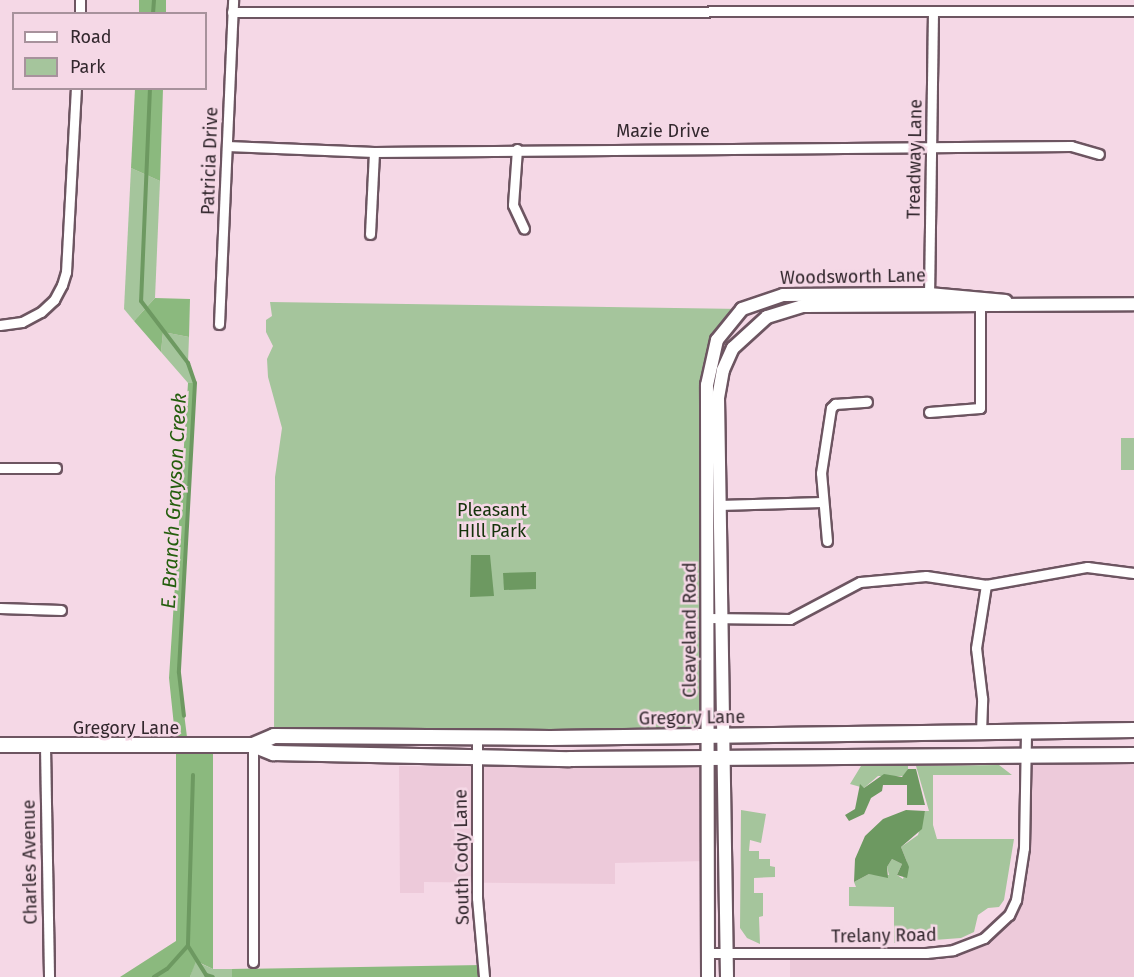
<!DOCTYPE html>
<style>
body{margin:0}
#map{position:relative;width:1134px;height:977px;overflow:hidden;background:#f5d8e6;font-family:"Fira Sans",sans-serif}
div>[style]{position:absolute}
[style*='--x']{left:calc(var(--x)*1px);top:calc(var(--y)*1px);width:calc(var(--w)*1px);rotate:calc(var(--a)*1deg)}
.built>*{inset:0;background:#edcada}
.green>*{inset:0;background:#a5c59c}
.forest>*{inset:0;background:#8bb97e}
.water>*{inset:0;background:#6d9961}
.stream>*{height:4px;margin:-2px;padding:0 2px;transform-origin:2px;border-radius:2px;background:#6d9961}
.roads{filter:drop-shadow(2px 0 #6d5561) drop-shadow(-2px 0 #6d5561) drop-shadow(0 2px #6d5561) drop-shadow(0 -2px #6d5561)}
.minor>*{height:9px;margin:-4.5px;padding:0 4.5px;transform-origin:4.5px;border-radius:4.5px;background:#fff}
.tertiary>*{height:12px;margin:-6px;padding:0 6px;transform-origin:6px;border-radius:6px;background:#fff}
.secondary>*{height:14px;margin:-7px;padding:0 7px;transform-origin:7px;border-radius:7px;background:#fff}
span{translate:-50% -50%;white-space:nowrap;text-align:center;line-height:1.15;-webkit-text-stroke:5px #f5d8e6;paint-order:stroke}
.street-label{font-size:18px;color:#33282e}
.park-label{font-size:18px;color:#14320a}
.water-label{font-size:20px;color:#245e0d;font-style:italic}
.legend{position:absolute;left:12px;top:12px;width:195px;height:78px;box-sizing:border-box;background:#f5d8e6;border:2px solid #a7929c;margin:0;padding:8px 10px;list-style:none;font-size:18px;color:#33282e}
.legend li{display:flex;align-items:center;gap:12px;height:30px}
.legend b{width:30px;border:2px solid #a7929c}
</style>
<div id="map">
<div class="built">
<i style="clip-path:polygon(1025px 755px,1134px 755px,1134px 977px,790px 977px,790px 953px,914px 954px,965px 946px,1009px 915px,1020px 878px)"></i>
<i style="clip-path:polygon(707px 758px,706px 861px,615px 863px,615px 884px,424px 882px,424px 893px,400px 893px,399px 766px,497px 767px,570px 759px)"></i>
</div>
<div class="green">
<i style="clip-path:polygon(131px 168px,160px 181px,155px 298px,134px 321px,124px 309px)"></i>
<i style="clip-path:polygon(270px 302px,742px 309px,711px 355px,709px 735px,274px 736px,275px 477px,282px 428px,268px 377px,267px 359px,273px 346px,266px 332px,266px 320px,272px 316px)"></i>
<i style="clip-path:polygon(163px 332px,189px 337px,188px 363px,195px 383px,188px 383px,161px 352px)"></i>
<i style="clip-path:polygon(1121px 438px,1134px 438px,1134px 470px,1121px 470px)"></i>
<i style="clip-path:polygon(999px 765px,1012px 775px,933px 775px,933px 825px,937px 839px,1014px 839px,1004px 900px,999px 907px,988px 908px,978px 915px,974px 932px,961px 938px,894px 943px,894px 907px,849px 906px,849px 887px,856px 887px,854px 882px,869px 874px,889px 875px,887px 867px,892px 859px,902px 864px,897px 875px,903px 879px,907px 862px,901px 847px,918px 835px,925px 811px,929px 811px,916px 766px)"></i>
<i style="clip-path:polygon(861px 766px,908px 766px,908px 769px,906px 776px,878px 776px,864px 788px,850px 784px)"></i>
<i style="clip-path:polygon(741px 810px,766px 814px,761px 843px,750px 840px,749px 851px,759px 851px,759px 859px,770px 859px,770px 866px,775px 867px,775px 877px,754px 878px,754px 893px,763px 893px,763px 916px,759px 917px,760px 944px,747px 938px,740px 928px)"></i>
<i style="clip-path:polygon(195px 961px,213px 969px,232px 969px,232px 977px,190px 977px)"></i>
</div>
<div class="forest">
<i style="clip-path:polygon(139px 0,166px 0,166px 13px,139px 13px)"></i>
<i style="clip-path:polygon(135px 89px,163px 89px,160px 181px,131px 168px)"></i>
<i style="clip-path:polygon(155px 298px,190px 299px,189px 337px,163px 332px,161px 352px,134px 321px)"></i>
<i style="clip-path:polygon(188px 383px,195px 383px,179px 673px,188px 745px,213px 745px,213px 969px,196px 961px,190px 977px,120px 977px,176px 941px,176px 745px,169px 678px)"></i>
<i style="clip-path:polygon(482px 965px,484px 977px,232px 977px,232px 969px)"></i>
</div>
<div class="water">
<i style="clip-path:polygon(471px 555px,490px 555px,494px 596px,470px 597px)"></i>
<i style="clip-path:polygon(536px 572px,536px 589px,504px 590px,503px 573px)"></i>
<i style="clip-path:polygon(908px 769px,916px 769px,925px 805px,907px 805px,907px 785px,883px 785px,882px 791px,871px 798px,864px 814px,849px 821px,845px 815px,855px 809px,860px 784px,864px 788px,884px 774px,902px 777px)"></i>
<i style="clip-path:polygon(906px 810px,925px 811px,922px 829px,901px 847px,909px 867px,907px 878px,897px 875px,902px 864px,892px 859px,887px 867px,888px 878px,869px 874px,854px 882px,855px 859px,865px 836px,883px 819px)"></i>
</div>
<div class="stream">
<i style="--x:153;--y:14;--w:14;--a:-86"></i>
<i style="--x:150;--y:88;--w:213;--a:92.4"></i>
<i style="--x:141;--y:301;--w:78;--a:52.8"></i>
<i style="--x:188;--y:363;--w:21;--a:71"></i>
<i style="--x:195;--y:383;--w:290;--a:93.2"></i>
<i style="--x:179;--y:673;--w:43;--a:83.4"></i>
<i style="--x:193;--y:775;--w:171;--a:91.7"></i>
<i style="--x:188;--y:946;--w:34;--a:58"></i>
<i style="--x:206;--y:975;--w:7;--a:16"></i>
<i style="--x:154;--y:977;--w:15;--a:-32"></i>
<i style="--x:167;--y:969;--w:31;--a:-48"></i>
</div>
<div class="roads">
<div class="minor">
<i style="--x:232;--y:12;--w:902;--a:-0.06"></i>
<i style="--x:80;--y:14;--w:14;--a:-90"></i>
<i style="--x:227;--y:146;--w:147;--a:2.3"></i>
<i style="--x:374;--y:152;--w:697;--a:-0.49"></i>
<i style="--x:1071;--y:146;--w:29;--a:16"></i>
<i style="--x:517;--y:149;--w:56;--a:94.1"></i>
<i style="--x:513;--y:205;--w:26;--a:65"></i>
<i style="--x:370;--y:234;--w:82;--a:-87.2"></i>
<i style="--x:929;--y:298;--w:286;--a:-89.2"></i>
<i style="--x:219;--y:324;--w:324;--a:-87.5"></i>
<i style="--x:0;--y:325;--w:22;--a:-8"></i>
<i style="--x:22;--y:322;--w:21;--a:-28"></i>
<i style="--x:41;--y:312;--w:18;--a:-43"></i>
<i style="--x:54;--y:300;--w:17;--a:-62"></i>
<i style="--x:62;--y:285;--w:14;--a:-73"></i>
<i style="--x:66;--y:272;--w:184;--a:-86.9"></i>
<i style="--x:929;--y:412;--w:51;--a:-4.5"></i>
<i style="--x:980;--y:408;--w:101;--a:-90"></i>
<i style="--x:0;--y:468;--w:56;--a:0"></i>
<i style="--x:719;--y:505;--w:103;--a:-1.7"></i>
<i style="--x:827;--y:541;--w:68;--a:-95"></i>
<i style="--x:821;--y:473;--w:66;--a:-81.3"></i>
<i style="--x:831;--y:408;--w:6;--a:-45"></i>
<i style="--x:835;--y:404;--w:32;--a:-4"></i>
<i style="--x:0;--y:608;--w:61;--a:1.9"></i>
<i style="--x:707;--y:618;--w:83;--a:0.7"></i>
<i style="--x:790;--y:619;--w:79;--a:-27.9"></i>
<i style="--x:860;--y:582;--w:66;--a:-5.2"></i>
<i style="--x:926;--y:576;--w:61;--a:8.5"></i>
<i style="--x:986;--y:585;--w:103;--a:-10.1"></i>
<i style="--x:1087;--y:567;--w:47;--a:7.3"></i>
<i style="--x:981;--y:733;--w:35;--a:-88"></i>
<i style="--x:982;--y:698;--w:50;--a:-96.8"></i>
<i style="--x:976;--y:648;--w:64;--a:-81"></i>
<i style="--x:477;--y:736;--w:162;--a:90"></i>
<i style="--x:477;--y:898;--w:79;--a:84.9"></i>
<i style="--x:45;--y:746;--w:231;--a:89"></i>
<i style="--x:707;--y:953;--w:219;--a:0"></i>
<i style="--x:926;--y:953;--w:27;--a:-6"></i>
<i style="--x:953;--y:950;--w:33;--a:-21"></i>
<i style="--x:984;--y:938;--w:34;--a:-43"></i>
<i style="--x:1009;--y:915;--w:17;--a:-65"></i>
<i style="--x:1016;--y:900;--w:53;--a:-81.3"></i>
<i style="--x:1024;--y:848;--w:116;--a:-89"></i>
<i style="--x:253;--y:962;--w:217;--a:-90"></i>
</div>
<div class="tertiary">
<i style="--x:708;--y:977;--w:592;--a:-90.1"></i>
<i style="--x:707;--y:385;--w:46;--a:-77.5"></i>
<i style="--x:717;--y:340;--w:40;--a:-51"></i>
<i style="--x:742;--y:309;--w:43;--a:-18.9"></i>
<i style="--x:783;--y:295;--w:146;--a:-0.4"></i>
<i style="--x:929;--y:294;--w:77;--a:5.2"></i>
<i style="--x:727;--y:977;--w:579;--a:-90.89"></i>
<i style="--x:718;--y:398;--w:28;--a:-80"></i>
<i style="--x:723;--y:370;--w:24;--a:-66"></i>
<i style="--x:733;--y:348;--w:46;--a:-42.4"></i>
<i style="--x:767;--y:317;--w:39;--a:-17"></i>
<i style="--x:804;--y:306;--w:330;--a:-0.3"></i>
</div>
<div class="secondary">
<i style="--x:0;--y:745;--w:253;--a:0"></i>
<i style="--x:253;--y:745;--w:22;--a:22"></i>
<i style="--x:273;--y:753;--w:297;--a:1.2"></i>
<i style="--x:570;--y:759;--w:564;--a:-0.41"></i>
<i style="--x:253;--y:745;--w:23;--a:-23"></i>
<i style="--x:274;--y:736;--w:276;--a:0.4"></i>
<i style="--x:550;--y:738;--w:584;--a:-0.78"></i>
</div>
</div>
<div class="street-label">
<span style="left:663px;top:131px">Mazie Drive</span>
<span style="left:915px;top:159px;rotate:-89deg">Treadway Lane</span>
<span style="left:210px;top:161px;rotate:-88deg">Patricia Drive</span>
<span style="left:853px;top:277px;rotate:-1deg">Woodsworth Lane</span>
<span style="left:690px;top:630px;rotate:-90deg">Cleaveland Road</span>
<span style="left:692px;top:718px;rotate:-1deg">Gregory Lane</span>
<span style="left:126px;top:728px">Gregory Lane</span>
<span style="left:462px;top:857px;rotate:-91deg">South Cody Lane</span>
<span style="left:30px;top:862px;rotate:-91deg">Charles Avenue</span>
<span style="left:884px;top:936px;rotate:-1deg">Trelany Road</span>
</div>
<div class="park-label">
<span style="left:492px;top:521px">Pleasant<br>HIll Park</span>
</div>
<div class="water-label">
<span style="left:174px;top:501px;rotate:-87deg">E. Branch Grayson Creek</span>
</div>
<ul class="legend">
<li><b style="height:8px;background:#fff"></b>Road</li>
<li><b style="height:16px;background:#a5c59c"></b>Park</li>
</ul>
</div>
